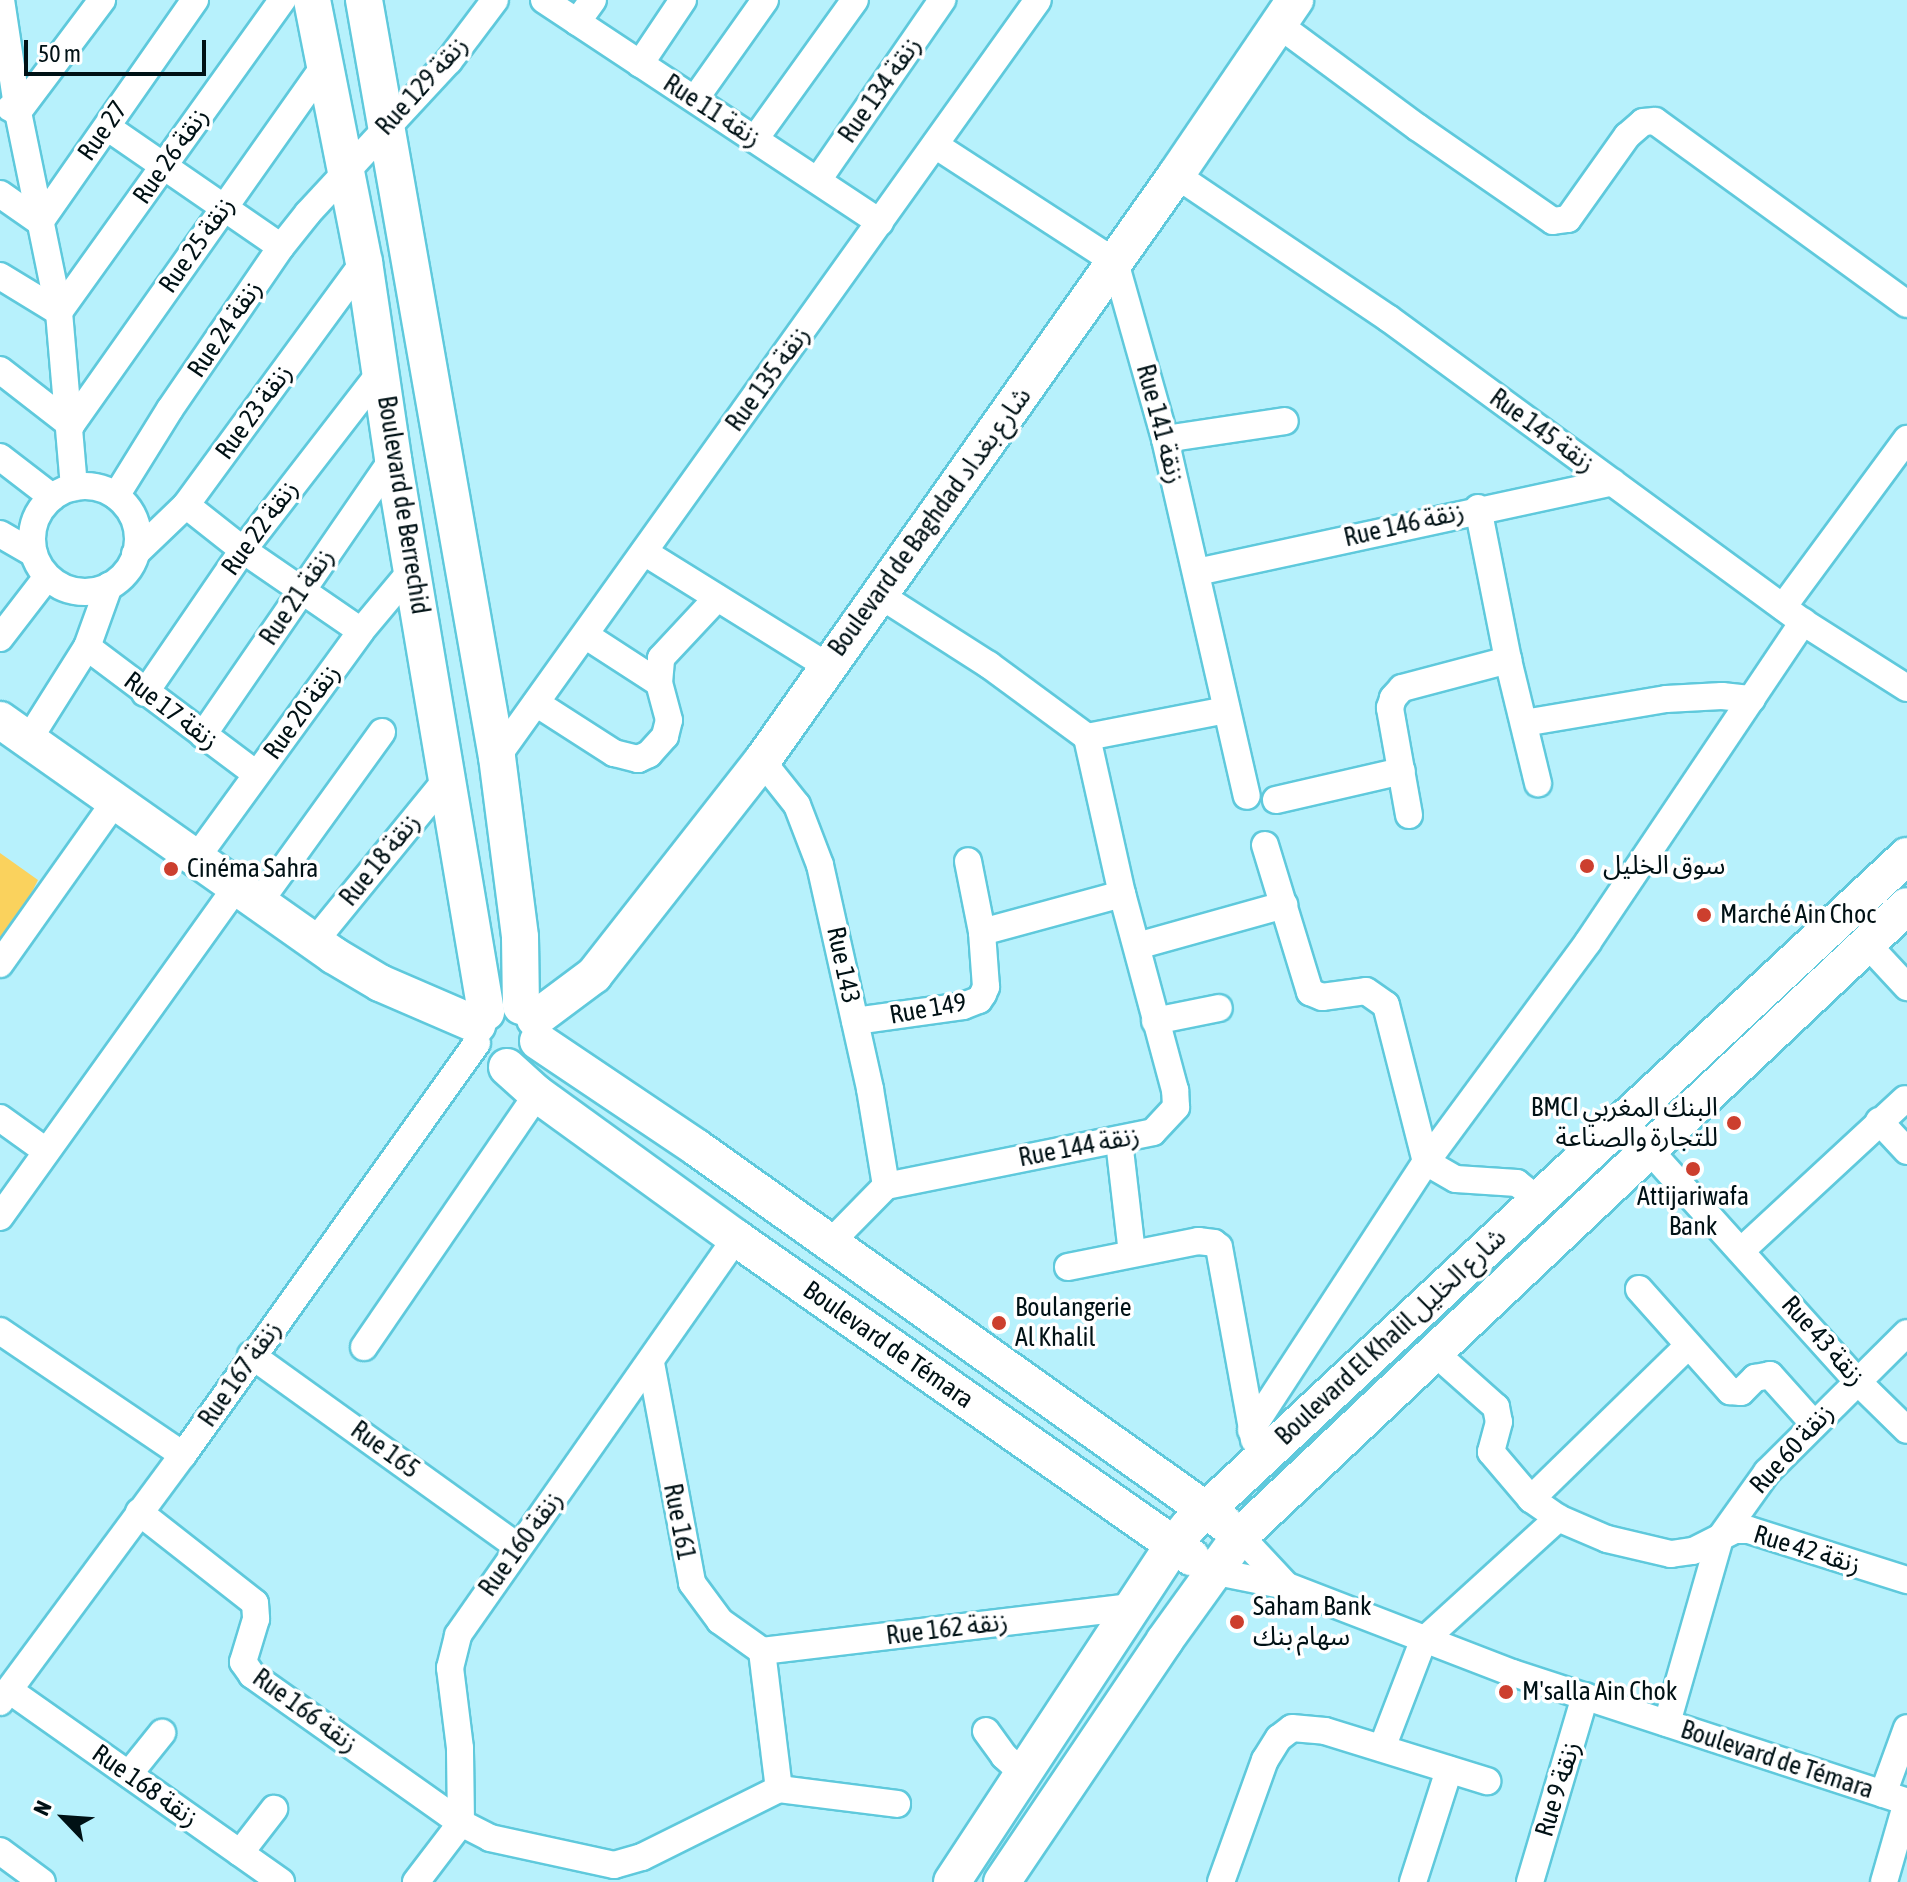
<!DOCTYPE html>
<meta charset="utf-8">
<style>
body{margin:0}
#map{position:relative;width:1907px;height:1882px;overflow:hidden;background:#b7f1fc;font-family:"Asap Condensed","Noto Sans Arabic",sans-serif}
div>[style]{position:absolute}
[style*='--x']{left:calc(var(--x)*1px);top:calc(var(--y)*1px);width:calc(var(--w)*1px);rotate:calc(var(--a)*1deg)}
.green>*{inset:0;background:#fad25d}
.roads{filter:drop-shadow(2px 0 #5fc9dc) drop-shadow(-2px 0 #5fc9dc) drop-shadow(0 2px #5fc9dc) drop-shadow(0 -2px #5fc9dc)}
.street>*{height:26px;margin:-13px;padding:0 13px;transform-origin:13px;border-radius:13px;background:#fff}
.street>.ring{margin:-13px;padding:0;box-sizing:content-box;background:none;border:26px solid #fff;border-radius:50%}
.secondary>*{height:36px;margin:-18px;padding:0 18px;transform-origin:18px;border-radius:18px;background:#fff}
.dots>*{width:22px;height:22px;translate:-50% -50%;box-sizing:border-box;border:4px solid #fff;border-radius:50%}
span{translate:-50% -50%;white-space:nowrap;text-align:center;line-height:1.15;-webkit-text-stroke:7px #fff;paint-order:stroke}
.street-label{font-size:26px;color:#001115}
.poi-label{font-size:26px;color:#001115}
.left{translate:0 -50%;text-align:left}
.right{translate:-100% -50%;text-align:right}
.north{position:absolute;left:24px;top:1778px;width:80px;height:80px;-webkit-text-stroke:6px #fff;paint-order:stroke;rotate:295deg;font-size:22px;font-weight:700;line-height:32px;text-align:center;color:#001115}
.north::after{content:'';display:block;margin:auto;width:28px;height:36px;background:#001115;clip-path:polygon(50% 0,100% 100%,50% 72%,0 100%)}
.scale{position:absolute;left:24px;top:40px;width:182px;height:36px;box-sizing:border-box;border:4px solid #001115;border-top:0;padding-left:10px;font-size:24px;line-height:28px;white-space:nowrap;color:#001115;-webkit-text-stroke:6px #fff;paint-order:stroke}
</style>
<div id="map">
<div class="green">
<i style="clip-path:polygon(0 853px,38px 880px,0 955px)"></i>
</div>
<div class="roads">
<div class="street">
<i style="--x:1;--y:0;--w:113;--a:81.4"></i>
<i style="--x:18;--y:112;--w:204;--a:78.4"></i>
<i style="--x:59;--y:312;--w:176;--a:85.1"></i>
<i style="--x:544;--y:0;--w:403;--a:33.5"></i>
<i style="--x:577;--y:22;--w:27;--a:-54"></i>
<i style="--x:1279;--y:25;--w:172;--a:36.5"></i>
<i style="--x:1417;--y:127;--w:165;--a:34.7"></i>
<i style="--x:1553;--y:221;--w:15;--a:-8"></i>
<i style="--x:1568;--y:219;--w:102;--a:-54.6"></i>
<i style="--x:1627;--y:136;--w:21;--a:-41"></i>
<i style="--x:1643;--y:122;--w:12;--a:-5"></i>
<i style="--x:1655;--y:121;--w:311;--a:36"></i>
<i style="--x:640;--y:64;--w:77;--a:-56.1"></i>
<i style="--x:695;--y:99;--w:121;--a:-54.7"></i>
<i style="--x:10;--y:108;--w:9;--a:27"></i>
<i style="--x:18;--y:112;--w:140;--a:-53.1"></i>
<i style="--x:107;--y:127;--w:211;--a:34.6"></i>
<i style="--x:755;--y:139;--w:171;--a:-54.3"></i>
<i style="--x:935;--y:145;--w:215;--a:33"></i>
<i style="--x:1115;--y:262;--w:184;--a:74.2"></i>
<i style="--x:1165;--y:439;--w:366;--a:77.1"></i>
<i style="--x:1176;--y:175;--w:256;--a:34"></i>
<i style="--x:1388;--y:318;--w:514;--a:36.22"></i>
<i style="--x:1803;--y:622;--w:123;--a:32.4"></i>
<i style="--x:818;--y:180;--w:219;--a:-55.4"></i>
<i style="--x:0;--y:194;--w:49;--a:35"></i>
<i style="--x:40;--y:222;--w:271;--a:-55.1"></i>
<i style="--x:0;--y:276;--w:69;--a:31.4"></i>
<i style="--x:59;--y:312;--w:384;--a:-54.4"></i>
<i style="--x:0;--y:370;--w:90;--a:37.8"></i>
<i style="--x:71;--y:425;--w:439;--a:-54.8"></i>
<i style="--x:1165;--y:439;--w:121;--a:-8.5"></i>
<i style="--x:0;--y:457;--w:66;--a:37.6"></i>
<i class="ring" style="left:32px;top:486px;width:80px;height:80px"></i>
<i style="--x:116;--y:496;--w:102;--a:-58.2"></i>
<i style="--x:170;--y:409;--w:196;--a:-55.6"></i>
<i style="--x:281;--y:247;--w:43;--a:-51.5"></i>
<i style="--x:308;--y:213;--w:207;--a:-47.2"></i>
<i style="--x:449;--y:61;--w:76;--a:-53"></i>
<i style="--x:186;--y:505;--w:73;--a:38.3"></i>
<i style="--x:243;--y:550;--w:143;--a:34.5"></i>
<i style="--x:1478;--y:508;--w:155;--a:78.8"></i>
<i style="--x:1508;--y:660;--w:127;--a:76.3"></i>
<i style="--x:0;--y:534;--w:39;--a:30"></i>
<i style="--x:644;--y:552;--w:216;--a:31.9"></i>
<i style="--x:135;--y:554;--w:71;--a:-43.9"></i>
<i style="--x:186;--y:505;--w:301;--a:-53.8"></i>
<i style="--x:1197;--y:572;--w:425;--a:-12.2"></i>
<i style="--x:1783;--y:607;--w:209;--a:-53.6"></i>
<i style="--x:585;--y:635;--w:88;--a:33"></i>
<i style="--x:0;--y:638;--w:77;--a:-52.4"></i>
<i style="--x:87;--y:647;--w:211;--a:36.9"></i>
<i style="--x:145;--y:693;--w:173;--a:-55.6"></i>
<i style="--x:243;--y:550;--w:227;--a:-52.3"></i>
<i style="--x:536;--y:703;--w:93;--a:32.7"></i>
<i style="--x:614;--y:753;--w:25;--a:14"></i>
<i style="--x:638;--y:759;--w:12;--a:-24"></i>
<i style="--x:649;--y:754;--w:24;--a:-48"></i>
<i style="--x:665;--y:736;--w:16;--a:-76"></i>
<i style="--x:669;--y:720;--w:38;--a:-105"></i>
<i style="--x:659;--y:683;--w:25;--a:-85"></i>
<i style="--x:661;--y:658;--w:82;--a:-47"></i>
<i style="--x:1524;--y:723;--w:144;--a:-9.6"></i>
<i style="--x:1666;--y:699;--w:56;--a:-3.1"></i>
<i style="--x:1722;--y:696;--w:30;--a:6"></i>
<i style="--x:203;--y:735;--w:335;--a:-55.5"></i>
<i style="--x:1087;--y:737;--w:142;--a:-11"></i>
<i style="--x:29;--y:739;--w:109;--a:-57.8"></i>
<i style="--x:87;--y:647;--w:65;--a:-70.2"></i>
<i style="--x:497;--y:757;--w:930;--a:-54.45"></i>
<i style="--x:762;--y:761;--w:56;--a:51.5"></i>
<i style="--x:797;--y:805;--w:64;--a:69"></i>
<i style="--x:820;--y:865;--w:230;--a:77.4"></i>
<i style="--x:870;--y:1089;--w:98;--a:80.6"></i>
<i style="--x:1276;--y:800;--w:129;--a:-13"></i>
<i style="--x:1409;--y:815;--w:109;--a:-100.1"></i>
<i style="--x:1390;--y:708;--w:10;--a:-73"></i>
<i style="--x:1393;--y:698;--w:13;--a:-48"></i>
<i style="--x:1402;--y:688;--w:110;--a:-14.8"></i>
<i style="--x:1265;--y:845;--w:154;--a:73"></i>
<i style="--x:1310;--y:992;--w:13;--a:23"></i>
<i style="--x:1322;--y:997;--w:44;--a:-7.8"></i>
<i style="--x:1366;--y:991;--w:24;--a:35"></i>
<i style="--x:1386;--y:1005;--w:162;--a:75.7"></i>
<i style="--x:1426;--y:1162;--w:34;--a:30"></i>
<i style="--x:1456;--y:1179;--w:61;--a:3.8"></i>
<i style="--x:1517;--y:1183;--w:28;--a:39"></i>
<i style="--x:197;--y:857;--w:279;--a:-54"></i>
<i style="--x:361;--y:631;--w:80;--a:-50.1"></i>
<i style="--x:258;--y:904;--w:212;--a:-54.2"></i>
<i style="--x:982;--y:932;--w:145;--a:-15.2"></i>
<i style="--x:314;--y:942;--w:210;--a:-50.8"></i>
<i style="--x:1867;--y:944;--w:59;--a:47.1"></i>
<i style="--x:1137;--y:946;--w:153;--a:-15.6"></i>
<i style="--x:0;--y:964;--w:201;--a:-54.7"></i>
<i style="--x:855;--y:1021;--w:109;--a:-7.9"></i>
<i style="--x:963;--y:1006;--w:17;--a:-21"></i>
<i style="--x:979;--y:1000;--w:7;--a:-56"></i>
<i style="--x:983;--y:994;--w:8;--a:-67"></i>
<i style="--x:986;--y:987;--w:55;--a:-94.2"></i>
<i style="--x:982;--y:932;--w:72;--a:-101.2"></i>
<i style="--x:1155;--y:1021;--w:65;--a:-11.5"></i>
<i style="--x:0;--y:1118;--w:57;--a:35.7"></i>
<i style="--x:1879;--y:1121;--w:41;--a:47"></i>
<i style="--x:1624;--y:1122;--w:347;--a:48"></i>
<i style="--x:1856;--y:1380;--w:71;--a:44.4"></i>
<i style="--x:1119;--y:1141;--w:113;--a:83.4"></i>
<i style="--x:0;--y:1217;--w:407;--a:-54.4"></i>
<i style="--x:830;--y:1243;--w:80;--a:-45.5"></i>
<i style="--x:886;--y:1186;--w:272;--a:-11.4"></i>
<i style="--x:1153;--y:1132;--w:34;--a:-47"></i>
<i style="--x:1176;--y:1107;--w:17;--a:-93"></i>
<i style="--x:1175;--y:1090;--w:203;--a:-105.1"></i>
<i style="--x:1122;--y:894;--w:161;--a:-102.6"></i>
<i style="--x:1087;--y:737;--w:122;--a:-143.7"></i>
<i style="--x:989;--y:665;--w:132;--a:-147.4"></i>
<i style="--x:1742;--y:1250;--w:222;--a:-42.8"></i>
<i style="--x:1068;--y:1267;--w:133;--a:-11.3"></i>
<i style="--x:1198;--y:1241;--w:16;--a:7"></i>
<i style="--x:1214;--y:1243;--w:6;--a:39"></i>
<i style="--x:1219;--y:1247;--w:196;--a:79.7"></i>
<i style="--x:1639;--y:1289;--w:137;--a:48.3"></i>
<i style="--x:1730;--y:1391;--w:11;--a:5"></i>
<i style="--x:1741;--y:1392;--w:20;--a:-45"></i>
<i style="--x:1755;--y:1378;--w:15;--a:-11"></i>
<i style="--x:1770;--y:1375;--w:66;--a:48.1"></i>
<i style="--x:0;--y:1331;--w:221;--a:34.1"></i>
<i style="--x:364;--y:1347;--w:306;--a:-55.6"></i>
<i style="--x:1434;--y:1352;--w:83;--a:41.6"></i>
<i style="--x:1496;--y:1407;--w:15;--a:79"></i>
<i style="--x:1499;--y:1422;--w:31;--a:105"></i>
<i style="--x:1491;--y:1452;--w:62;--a:49.6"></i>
<i style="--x:1531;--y:1499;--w:33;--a:35"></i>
<i style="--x:1558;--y:1518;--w:53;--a:23.2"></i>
<i style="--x:1607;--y:1539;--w:66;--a:13.2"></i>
<i style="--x:1671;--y:1554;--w:22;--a:-8"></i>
<i style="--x:1693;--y:1551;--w:47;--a:-26.6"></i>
<i style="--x:1735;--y:1530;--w:14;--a:0"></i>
<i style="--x:1749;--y:1530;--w:166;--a:17.6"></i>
<i style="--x:251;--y:1355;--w:329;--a:35.7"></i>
<i style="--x:651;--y:1363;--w:224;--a:79.4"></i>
<i style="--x:692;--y:1583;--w:47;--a:53.6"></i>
<i style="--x:720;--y:1621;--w:52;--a:35.5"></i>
<i style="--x:1251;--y:1430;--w:320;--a:-56.9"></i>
<i style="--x:1426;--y:1162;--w:273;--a:-53.6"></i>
<i style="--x:1588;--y:942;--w:386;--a:-56.1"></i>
<i style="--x:1531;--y:1499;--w:219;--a:-44.3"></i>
<i style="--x:139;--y:1512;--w:147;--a:38.1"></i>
<i style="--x:255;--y:1603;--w:16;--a:86"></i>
<i style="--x:256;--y:1619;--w:45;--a:106.8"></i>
<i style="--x:243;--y:1662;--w:16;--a:55"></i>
<i style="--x:252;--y:1675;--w:256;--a:35.3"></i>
<i style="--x:461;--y:1823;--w:33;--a:27"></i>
<i style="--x:490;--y:1838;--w:127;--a:12.3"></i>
<i style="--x:614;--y:1865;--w:29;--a:-16"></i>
<i style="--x:642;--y:1857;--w:153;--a:-26.4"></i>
<i style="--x:779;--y:1789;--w:119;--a:7.2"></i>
<i style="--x:1240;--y:1536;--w:69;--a:46.8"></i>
<i style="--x:1212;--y:1571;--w:76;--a:11.3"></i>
<i style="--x:1287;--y:1586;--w:242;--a:21.1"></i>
<i style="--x:1513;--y:1673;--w:415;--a:18.1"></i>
<i style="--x:762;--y:1651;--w:374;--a:-6.8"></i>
<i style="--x:762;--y:1651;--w:139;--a:83"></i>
<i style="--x:9;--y:1690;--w:333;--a:35.2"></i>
<i style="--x:0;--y:1702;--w:307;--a:-53.5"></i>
<i style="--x:183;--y:1455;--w:506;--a:-54.49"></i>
<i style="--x:1667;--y:1723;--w:192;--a:-74"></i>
<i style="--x:1720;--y:1538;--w:81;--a:-54.5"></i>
<i style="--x:1767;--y:1472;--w:197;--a:-44.8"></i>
<i style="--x:986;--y:1731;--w:31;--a:54"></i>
<i style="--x:1004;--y:1756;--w:25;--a:42"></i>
<i style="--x:1382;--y:1748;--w:115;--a:-69"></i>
<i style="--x:1423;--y:1641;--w:183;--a:-42.3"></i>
<i style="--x:129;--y:1774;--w:53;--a:-51.2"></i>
<i style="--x:1883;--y:1794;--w:70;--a:-70"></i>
<i style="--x:0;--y:1851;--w:52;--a:36.4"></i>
<i style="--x:240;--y:1853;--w:56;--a:-52.3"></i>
<i style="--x:416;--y:1882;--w:74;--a:-52.7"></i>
<i style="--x:461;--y:1823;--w:75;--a:-90.8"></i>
<i style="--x:460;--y:1748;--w:81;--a:-97.1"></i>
<i style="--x:450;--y:1668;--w:34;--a:-76"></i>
<i style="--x:458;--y:1635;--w:485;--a:-55"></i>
<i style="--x:1221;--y:1882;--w:130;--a:-70.2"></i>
<i style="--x:1265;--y:1760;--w:26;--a:-58"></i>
<i style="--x:1279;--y:1738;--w:16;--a:-38"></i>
<i style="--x:1292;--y:1728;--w:33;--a:5"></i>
<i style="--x:1325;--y:1731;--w:170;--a:17.2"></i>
<i style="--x:1413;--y:1882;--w:118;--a:-72.2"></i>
<i style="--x:1530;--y:1882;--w:194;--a:-73.5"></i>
<i style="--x:1884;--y:1882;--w:83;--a:-74"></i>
</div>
<div class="secondary">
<i style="--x:312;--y:0;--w:267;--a:78.8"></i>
<i style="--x:364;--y:262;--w:199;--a:81.6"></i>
<i style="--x:393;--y:459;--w:561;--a:80.45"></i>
<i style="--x:364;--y:0;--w:769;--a:80.04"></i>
<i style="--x:497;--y:757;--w:181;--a:82.7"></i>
<i style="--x:520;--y:937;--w:69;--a:89.2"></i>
<i style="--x:0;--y:720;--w:408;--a:35.2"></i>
<i style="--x:333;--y:955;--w:55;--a:30.8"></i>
<i style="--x:380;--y:983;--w:106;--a:23.4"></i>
<i style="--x:535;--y:1019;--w:74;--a:-36.7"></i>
<i style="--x:594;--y:975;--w:272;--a:-51.9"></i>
<i style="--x:762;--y:761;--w:717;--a:-54.76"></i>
<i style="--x:1176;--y:175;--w:212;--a:-55.8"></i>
<i style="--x:538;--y:1041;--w:192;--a:33.9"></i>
<i style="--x:697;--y:1148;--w:647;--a:35.43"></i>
<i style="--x:507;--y:1067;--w:40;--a:42"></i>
<i style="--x:537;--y:1094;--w:246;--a:35.9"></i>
<i style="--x:736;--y:1238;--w:556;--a:35.03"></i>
<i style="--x:952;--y:1882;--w:403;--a:-56.7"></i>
<i style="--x:1173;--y:1545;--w:25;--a:-50"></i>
<i style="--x:1189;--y:1526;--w:982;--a:-43.02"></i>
<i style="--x:1002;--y:1882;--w:292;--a:-56"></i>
<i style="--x:1165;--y:1640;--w:128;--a:-54.2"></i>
<i style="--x:1240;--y:1536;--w:917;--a:-43.37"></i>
</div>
</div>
<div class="dots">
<i style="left:1587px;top:866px;background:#cc3f2e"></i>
<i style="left:171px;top:869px;background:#cc3f2e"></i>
<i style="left:1704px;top:915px;background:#cc3f2e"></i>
<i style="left:1734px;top:1123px;background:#cc3f2e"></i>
<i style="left:1693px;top:1169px;background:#cc3f2e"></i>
<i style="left:999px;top:1323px;background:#cc3f2e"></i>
<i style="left:1237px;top:1622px;background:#cc3f2e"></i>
<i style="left:1506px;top:1692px;background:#cc3f2e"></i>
</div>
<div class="street-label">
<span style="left:422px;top:86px;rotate:-48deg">Rue 129 زنقة</span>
<span style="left:880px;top:90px;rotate:-55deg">Rue 134 زنقة</span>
<span style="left:712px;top:111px;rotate:33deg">Rue 11 زنقة</span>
<span style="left:103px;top:131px;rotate:-55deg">Rue 27</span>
<span style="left:171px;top:156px;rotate:-55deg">Rue 26 زنقة</span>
<span style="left:197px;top:245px;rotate:-55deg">Rue 25 زنقة</span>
<span style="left:225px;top:329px;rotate:-56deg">Rue 24 زنقة</span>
<span style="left:768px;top:379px;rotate:-54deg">Rue 135 زنقة</span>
<span style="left:254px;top:412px;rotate:-54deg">Rue 23 زنقة</span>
<span style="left:1160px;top:424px;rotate:75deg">Rue 141 زنقة</span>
<span style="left:1542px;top:431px;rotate:36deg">Rue 145 زنقة</span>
<span style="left:403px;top:505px;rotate:81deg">Boulevard de Berrechid</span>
<span style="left:930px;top:522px;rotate:-54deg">Boulevard de Baghdad شارع بغداد</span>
<span style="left:1404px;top:525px;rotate:-13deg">Rue 146 زنقة</span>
<span style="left:260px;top:528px;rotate:-54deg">Rue 22 زنقة</span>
<span style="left:297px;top:597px;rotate:-56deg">Rue 21 زنقة</span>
<span style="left:171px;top:711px;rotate:37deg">Rue 17 زنقة</span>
<span style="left:302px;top:712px;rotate:-54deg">Rue 20 زنقة</span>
<span style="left:380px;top:860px;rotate:-51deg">Rue 18 زنقة</span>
<span style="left:843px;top:965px;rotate:78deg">Rue 143</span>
<span style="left:928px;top:1009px;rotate:-10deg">Rue 149</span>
<span style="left:1079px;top:1147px;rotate:-11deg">Rue 144 زنقة</span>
<span style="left:1391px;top:1337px;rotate:-43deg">Boulevard El Khalil شارع الخليل</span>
<span style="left:1823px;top:1341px;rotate:48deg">Rue 43 زنقة</span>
<span style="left:888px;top:1345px;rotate:35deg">Boulevard de Témara</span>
<span style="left:240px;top:1374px;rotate:-55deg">Rue 167 زنقة</span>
<span style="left:1792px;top:1449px;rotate:-48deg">Rue 60 زنقة</span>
<span style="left:385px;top:1450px;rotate:36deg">Rue 165</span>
<span style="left:679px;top:1522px;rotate:79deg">Rue 161</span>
<span style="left:521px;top:1544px;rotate:-54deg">Rue 160 زنقة</span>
<span style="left:1807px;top:1550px;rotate:17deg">Rue 42 زنقة</span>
<span style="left:947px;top:1629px;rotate:-7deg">Rue 162 زنقة</span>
<span style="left:305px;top:1711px;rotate:36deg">Rue 166 زنقة</span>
<span style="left:1777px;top:1760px;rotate:18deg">Boulevard de Témara</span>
<span style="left:145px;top:1786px;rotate:35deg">Rue 168 زنقة</span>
<span style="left:1558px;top:1789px;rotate:-73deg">Rue 9 زنقة</span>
</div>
<div class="poi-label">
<span class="left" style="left:1603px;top:866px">سوق الخليل</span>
<span class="left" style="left:187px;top:869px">Cinéma Sahra</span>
<span class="left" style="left:1720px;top:915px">Marché Ain Choc</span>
<span class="right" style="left:1718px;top:1123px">BMCI البنك المغربي<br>للتجارة والصناعة</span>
<span style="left:1693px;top:1212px">Attijariwafa<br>Bank</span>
<span class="left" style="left:1015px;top:1323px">Boulangerie<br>Al Khalil</span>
<span class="left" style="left:1253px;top:1622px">Saham Bank<br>سهام بنك</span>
<span class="left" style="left:1522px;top:1692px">M'salla Ain Chok</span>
</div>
<div class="north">N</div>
<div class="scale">50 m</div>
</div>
